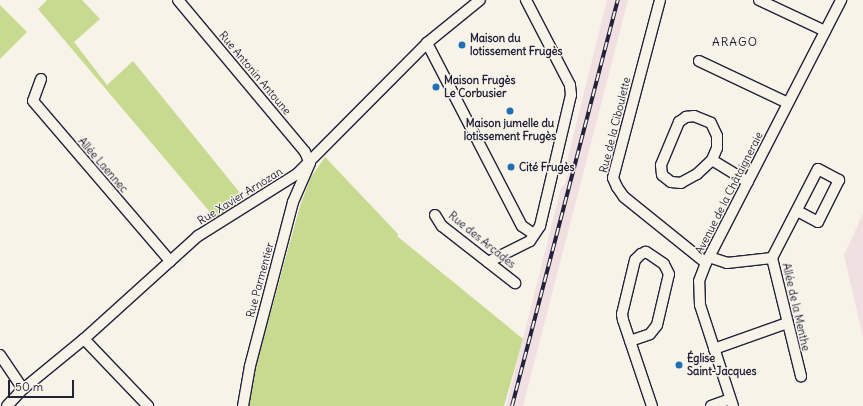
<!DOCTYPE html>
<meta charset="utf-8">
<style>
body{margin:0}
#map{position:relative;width:863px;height:406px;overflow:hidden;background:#f7f3e8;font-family:Delius,sans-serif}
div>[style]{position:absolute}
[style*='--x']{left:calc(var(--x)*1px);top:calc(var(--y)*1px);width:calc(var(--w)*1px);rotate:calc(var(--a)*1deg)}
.built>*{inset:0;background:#f1e0e2}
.green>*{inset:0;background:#c7da8f}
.roads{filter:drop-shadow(1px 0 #22223b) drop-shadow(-1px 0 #22223b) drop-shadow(0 1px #22223b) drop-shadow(0 -1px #22223b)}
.minor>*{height:10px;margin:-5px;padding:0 5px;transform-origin:5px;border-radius:5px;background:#f7f3e8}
.rail>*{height:4px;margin-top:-2px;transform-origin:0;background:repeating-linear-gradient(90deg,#f7f3e8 0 8px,#22223b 0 16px);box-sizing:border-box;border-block:1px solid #22223b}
.dots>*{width:11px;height:11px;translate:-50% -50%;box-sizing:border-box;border:2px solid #f7f3e8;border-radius:50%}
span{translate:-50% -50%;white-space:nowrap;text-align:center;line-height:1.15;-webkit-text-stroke:3px #f7f3e8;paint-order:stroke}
.poi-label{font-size:11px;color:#22223b;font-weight:700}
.left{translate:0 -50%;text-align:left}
.street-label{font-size:11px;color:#22223b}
.neighbourhood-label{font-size:12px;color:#22223b;letter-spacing:1px}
.scale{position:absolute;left:8px;top:380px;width:66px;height:18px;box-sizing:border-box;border:2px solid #22223b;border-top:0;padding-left:5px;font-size:12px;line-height:14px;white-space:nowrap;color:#22223b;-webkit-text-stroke:3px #f7f3e8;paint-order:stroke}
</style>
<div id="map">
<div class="built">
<i style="clip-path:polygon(607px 0,628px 0,523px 406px,506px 406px,561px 188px,565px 184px,569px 170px,566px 165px)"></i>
<i style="clip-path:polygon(863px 214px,863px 337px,844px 255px)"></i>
</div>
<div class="green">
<i style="clip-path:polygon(47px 0,82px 0,100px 19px,74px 42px,107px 85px,133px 61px,245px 199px,215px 218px,38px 9px)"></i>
<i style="clip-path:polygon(0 5px,27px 32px,0 59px)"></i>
<i style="clip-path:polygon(325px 157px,398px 234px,397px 236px,523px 339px,504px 406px,247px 406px,256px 365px,300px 206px,311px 177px)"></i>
</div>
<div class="roads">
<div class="minor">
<i style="--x:178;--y:0;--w:198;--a:50.1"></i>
<i style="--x:305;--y:152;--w:12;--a:66"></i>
<i style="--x:310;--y:163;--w:43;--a:113.6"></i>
<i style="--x:293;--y:202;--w:170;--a:104.7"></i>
<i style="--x:250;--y:366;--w:41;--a:99.9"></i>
<i style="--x:660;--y:0;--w:184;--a:104.8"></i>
<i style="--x:613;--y:178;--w:10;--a:66"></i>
<i style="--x:617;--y:187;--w:12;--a:55"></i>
<i style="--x:624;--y:197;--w:105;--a:38.8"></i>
<i style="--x:759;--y:0;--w:73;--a:25.2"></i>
<i style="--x:427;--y:43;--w:206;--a:62.6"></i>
<i style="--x:522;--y:226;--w:14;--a:34"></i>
<i style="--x:699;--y:61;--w:98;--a:25.3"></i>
<i style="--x:41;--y:79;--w:23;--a:110"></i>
<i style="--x:33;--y:101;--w:211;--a:49.4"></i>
<i style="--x:694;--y:116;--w:18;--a:22"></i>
<i style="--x:711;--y:123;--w:14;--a:65"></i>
<i style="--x:717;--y:136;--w:12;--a:90"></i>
<i style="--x:717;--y:148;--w:13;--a:113"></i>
<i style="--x:712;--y:160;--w:21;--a:137"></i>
<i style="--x:697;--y:174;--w:18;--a:151"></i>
<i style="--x:681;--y:183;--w:10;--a:-174"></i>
<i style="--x:671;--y:182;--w:11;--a:-142"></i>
<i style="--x:662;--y:175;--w:10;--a:-96"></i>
<i style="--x:661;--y:165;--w:47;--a:-67.3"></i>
<i style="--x:679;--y:122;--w:9;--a:-36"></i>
<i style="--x:686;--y:117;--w:8;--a:-7"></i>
<i style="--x:712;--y:160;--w:42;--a:31.4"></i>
<i style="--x:435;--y:215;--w:13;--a:58"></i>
<i style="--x:442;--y:226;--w:93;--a:38"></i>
<i style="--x:709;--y:257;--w:19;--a:18"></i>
<i style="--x:727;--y:263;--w:45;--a:-6.3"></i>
<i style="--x:772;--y:258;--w:122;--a:76.2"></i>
<i style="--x:772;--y:258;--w:100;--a:-62.7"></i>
<i style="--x:818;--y:169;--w:24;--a:28"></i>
<i style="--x:839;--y:180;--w:47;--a:116.6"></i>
<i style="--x:818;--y:222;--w:24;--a:-152"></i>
<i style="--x:488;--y:262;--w:47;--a:-26.6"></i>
<i style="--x:530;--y:241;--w:18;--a:-56"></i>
<i style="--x:540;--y:226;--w:135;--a:-76.7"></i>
<i style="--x:571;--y:95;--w:10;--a:-96"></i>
<i style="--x:570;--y:85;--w:96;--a:-117.4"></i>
<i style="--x:84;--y:339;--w:93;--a:46.3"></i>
<i style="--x:630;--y:341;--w:21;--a:-19"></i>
<i style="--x:650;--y:334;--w:11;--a:-52"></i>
<i style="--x:657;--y:325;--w:52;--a:-76.8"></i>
<i style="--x:669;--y:274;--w:11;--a:-117"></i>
<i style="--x:664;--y:264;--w:22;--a:-146"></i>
<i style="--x:646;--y:252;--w:5;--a:158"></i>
<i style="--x:641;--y:254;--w:8;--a:135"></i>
<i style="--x:635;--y:260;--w:56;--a:103.5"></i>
<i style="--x:622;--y:314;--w:6;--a:81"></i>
<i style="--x:623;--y:320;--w:91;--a:71.4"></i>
<i style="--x:714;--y:349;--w:77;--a:-19.6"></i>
<i style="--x:0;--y:355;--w:41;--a:55.9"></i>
<i style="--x:7;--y:406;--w:23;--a:-47"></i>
<i style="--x:23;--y:389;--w:79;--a:-39.3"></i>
<i style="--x:84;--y:339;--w:154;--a:-42.1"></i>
<i style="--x:198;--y:236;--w:117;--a:-32.1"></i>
<i style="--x:297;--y:174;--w:185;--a:-45.2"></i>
<i style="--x:427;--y:43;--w:68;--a:-39.1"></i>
<i style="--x:711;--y:406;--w:20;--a:-20"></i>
<i style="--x:733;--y:406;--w:106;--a:-108.1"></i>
<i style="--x:700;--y:305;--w:24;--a:-92"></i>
<i style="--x:699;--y:281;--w:19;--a:-69"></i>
<i style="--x:706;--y:263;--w:296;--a:-62.8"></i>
</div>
</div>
<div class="rail">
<i style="--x:512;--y:406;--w:420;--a:-75.4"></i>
</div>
<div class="dots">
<i style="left:462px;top:45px;background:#1f6fb2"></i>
<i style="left:436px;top:87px;background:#1f6fb2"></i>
<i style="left:510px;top:111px;background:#1f6fb2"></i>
<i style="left:511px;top:167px;background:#1f6fb2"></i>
<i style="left:679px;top:365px;background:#1f6fb2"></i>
</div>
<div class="poi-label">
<span class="left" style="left:470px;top:45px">Maison du<br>lotissement Frugès</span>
<span class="left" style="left:444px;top:87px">Maison Frugès<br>Le Corbusier</span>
<span style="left:510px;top:130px">Maison jumelle du<br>lotissement Frugès</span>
<span class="left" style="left:519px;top:167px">Cité Frugès</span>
<span class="left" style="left:687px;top:365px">Église<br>Saint-Jacques</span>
</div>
<div class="street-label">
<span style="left:255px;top:73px;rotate:50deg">Rue Antonin Antoune</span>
<span style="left:615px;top:125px;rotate:-76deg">Rue de la Ciboulette</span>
<span style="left:103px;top:165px;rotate:49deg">Allée Laennec</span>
<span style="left:729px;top:193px;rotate:-63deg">Avenue de la Châtaigneraie</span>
<span style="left:240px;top:196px;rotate:-32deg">Rue Xavier Arnozan</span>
<span style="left:482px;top:240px;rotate:39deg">Rue des Arcades</span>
<span style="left:260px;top:280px;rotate:-75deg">Rue Parmentier</span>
<span style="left:796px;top:307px;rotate:77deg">Allée de la Menthe</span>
</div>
<div class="neighbourhood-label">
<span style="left:735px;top:42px">ARAGO</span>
</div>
<div class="scale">50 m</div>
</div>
